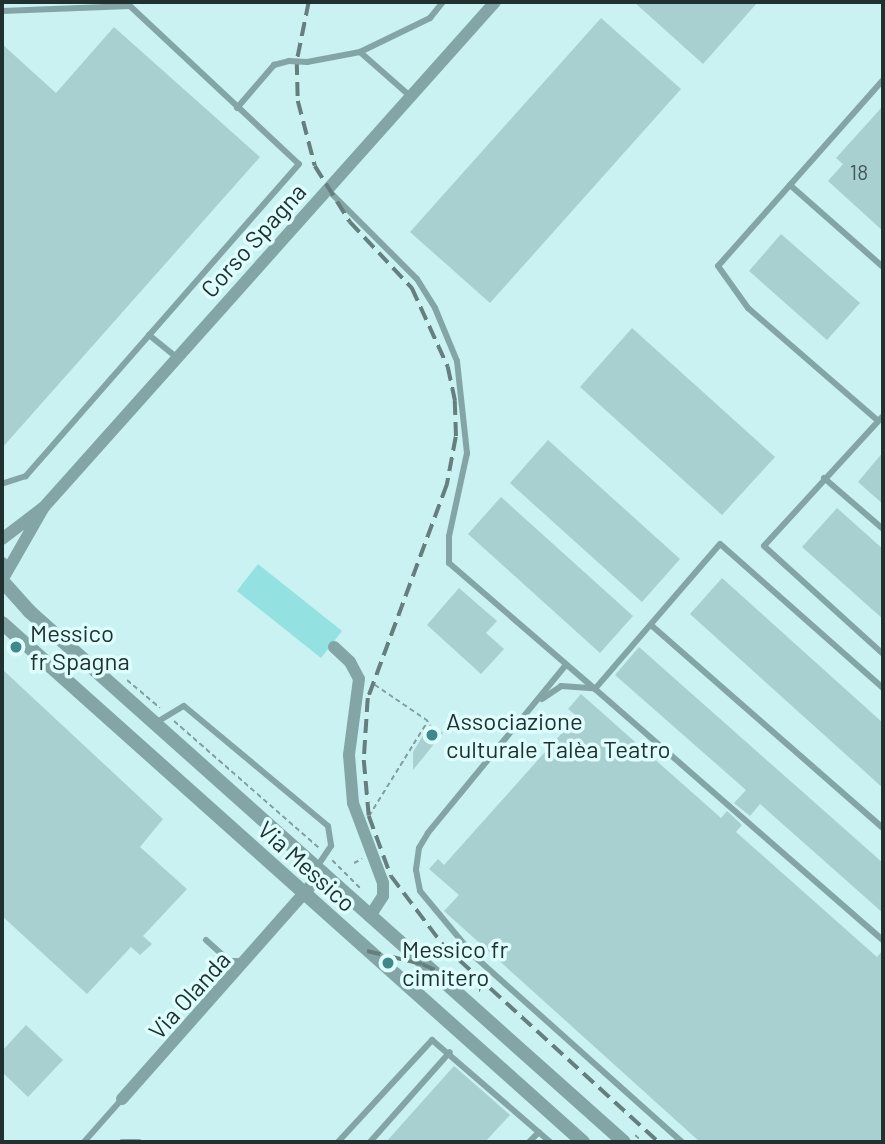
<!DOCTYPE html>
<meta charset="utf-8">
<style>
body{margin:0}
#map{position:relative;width:885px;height:1144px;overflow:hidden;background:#caf2f2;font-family:Barlow,sans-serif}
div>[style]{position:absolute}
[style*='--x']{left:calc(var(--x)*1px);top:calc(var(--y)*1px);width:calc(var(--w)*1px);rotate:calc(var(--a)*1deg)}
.green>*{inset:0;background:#94e1e2}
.building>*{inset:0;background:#a8d0d0}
.path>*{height:2px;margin-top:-1px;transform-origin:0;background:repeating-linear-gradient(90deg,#819e9e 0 5px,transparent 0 8.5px)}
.service>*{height:6px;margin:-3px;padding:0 3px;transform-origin:3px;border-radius:3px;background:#84a5a5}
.minor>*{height:12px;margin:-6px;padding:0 6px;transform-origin:6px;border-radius:6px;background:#84a5a5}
.tertiary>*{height:14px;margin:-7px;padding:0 7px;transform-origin:7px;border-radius:7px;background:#84a5a5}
.rail>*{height:3.5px;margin-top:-1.75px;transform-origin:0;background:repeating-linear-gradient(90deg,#657e7e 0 14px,transparent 0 21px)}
.service-bridge>*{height:6px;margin:-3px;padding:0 3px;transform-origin:3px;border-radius:3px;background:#84a5a5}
.dots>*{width:19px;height:19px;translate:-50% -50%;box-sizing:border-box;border:4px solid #defefe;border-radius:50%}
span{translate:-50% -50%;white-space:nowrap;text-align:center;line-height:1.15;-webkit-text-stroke:7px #defefe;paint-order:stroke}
.number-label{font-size:21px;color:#435858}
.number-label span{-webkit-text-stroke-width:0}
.street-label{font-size:24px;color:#213030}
.poi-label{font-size:24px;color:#213030}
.left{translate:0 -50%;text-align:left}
.frame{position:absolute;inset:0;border:4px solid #213030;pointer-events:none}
</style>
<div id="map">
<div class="green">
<i style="clip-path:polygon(258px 564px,342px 631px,321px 658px,237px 591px)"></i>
</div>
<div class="building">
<i style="clip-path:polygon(634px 2px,758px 2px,703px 64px)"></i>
<i style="clip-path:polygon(601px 18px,681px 89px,490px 303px,410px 232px)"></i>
<i style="clip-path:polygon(114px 27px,260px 157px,2px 448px,2px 44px,56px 93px)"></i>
<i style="clip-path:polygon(883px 106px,883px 231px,828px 181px,843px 164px,836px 158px)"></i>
<i style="clip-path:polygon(781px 234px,860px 303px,827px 340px,749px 271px)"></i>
<i style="clip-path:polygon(632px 328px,775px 457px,722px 515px,580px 387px)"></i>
<i style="clip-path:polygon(548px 440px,680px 559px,642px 602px,510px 483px)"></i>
<i style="clip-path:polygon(883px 452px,883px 504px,858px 482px)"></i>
<i style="clip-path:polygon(501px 497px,633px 616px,600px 653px,468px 534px)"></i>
<i style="clip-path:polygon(837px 508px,883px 549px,883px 619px,802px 547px)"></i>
<i style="clip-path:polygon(722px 578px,883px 723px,883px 788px,690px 614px)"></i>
<i style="clip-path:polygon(459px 588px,497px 621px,486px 633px,504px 649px,481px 674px,427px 625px)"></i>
<i style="clip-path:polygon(639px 647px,883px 863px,883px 913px,760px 804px,750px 816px,734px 803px,746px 790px,615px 675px)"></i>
<i style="clip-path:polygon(2px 669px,163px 819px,140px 847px,187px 889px,143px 936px,152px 944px,140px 955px,131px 947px,87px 994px,2px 916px)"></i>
<i style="clip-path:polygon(581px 694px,721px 818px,727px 811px,742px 825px,736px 832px,877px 957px,883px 950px,883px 1142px,700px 1142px,444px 911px,459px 895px,429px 869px,438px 859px,444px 865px,571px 723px,577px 716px,568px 709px)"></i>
<i style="clip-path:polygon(430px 724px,443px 733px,413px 770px,413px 752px)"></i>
<i style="clip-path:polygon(26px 1025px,63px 1060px,28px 1097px,2px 1072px,2px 1051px)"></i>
<i style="clip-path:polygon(454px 1066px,510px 1115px,485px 1142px,386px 1142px)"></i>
</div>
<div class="path">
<i style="--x:127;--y:680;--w:43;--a:40.3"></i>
<i style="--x:174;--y:721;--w:194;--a:41.2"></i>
<i style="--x:369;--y:816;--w:112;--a:-58.2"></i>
<i style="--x:428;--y:721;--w:68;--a:-145.8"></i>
<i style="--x:332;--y:860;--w:40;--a:45"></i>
<i style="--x:354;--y:863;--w:9;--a:-27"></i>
<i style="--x:635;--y:1135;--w:11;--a:41"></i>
</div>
<div class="service">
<i style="--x:2;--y:11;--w:128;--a:-2.2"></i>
<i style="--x:130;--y:6;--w:231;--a:43.1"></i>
<i style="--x:299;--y:164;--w:415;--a:131.2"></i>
<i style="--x:26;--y:476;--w:25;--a:162"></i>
<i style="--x:360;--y:52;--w:78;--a:-25.9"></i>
<i style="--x:430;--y:18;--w:21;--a:-51"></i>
<i style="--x:307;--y:62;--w:54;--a:-10.7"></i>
<i style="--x:360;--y:52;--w:67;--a:41.3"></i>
<i style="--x:883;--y:80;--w:140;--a:131.5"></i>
<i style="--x:790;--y:185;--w:124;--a:41.4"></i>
<i style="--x:237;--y:108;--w:57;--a:-49.3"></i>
<i style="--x:274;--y:65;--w:16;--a:-15"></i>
<i style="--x:790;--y:185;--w:108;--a:131.6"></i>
<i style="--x:718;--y:266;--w:52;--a:54.5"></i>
<i style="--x:748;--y:308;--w:169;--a:40.9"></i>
<i style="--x:327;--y:189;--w:127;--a:45"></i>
<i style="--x:417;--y:279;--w:34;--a:58"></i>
<i style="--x:435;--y:308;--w:57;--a:67.5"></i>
<i style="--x:457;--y:361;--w:93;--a:83.8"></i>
<i style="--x:467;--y:453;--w:85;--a:102.2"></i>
<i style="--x:449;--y:536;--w:27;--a:90"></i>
<i style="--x:449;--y:563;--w:193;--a:40.8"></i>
<i style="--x:149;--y:335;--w:36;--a:39"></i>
<i style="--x:883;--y:416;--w:176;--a:132.5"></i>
<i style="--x:764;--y:546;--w:161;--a:42.2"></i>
<i style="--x:824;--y:478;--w:78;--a:40.8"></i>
<i style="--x:651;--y:625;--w:308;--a:41.2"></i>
<i style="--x:565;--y:666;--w:216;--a:129.4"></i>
<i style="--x:428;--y:833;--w:17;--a:121"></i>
<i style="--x:419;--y:848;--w:22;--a:98"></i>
<i style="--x:416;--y:870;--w:21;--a:79"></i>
<i style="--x:420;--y:891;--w:85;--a:50.3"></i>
<i style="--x:474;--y:956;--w:279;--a:41.8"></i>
<i style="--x:883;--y:688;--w:217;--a:-138.5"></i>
<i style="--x:720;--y:544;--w:191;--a:130.8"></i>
<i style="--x:595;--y:689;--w:382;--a:41.1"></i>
<i style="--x:542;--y:699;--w:23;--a:-34"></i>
<i style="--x:561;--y:686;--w:32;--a:4"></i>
<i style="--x:157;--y:722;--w:31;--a:-31"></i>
<i style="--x:184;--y:706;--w:187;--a:39.8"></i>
<i style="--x:328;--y:826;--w:20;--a:81"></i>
<i style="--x:331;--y:846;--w:25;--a:124"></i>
<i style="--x:206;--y:940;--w:31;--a:42"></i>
<i style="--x:229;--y:961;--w:14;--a:0"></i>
<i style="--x:84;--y:1142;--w:57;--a:-48.5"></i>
<i style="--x:122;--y:1142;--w:17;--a:0"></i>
<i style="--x:338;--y:1142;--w:139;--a:-47.3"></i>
<i style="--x:432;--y:1040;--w:156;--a:40.8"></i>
<i style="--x:370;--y:1142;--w:120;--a:-48.4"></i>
<i style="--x:529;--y:1142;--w:14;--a:-45"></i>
</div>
<div class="minor">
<i style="--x:2;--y:539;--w:53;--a:-37.3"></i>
<i style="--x:5;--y:575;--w:78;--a:-60.2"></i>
<i style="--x:44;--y:507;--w:677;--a:-48.23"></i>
<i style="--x:334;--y:647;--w:22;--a:43"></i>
<i style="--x:350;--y:662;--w:19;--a:62"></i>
<i style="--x:359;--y:679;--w:77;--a:97.5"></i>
<i style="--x:349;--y:755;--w:48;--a:85.2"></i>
<i style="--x:353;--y:803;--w:85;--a:69.4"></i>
<i style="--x:383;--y:883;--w:13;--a:90"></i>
<i style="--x:383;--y:896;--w:24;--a:123"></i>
<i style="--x:122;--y:1099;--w:303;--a:-48.5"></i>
</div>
<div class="tertiary">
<i style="--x:2;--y:564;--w:23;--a:90"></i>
<i style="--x:4;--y:583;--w:38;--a:48"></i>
<i style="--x:29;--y:611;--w:797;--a:41.75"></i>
<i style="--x:2;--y:623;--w:779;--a:41.77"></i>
</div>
<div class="rail">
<i style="--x:309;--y:2;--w:60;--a:101.5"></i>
<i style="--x:297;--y:61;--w:40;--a:88.6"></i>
<i style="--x:298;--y:101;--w:67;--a:75.3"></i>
<i style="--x:315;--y:166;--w:66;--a:58"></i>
<i style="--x:350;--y:222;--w:91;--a:46.8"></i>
<i style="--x:412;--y:288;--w:87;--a:65.5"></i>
<i style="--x:448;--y:367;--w:35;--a:78"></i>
<i style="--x:455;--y:401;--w:36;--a:88"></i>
<i style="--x:456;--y:437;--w:49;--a:100.6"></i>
<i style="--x:447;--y:485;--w:227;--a:110.3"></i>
<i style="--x:368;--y:698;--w:62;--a:93.7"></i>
<i style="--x:364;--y:760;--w:56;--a:84.9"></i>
<i style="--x:369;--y:816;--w:64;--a:69.9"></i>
<i style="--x:391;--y:876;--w:88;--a:52.9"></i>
<i style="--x:444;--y:946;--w:291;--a:42.4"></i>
<i style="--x:367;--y:951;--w:57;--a:13.3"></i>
<i style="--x:422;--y:964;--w:64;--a:24.1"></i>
</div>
<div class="service-bridge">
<i style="--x:289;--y:61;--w:18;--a:3"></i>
</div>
<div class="dots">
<i style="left:16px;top:647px;background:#408889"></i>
<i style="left:432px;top:735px;background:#408889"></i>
<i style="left:388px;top:963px;background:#408889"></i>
</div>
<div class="number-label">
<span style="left:859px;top:172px">18</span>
</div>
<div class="street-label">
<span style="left:253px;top:240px;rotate:-48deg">Corso Spagna</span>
<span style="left:307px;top:866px;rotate:42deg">Via Messico</span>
<span style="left:189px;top:995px;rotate:-48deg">Via Olanda</span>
</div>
<div class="poi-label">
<span class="left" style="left:30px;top:647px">Messico<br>fr Spagna</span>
<span class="left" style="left:446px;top:735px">Associazione<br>culturale Talèa Teatro</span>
<span class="left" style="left:402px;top:963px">Messico fr<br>cimitero</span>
</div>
<div class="frame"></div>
</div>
